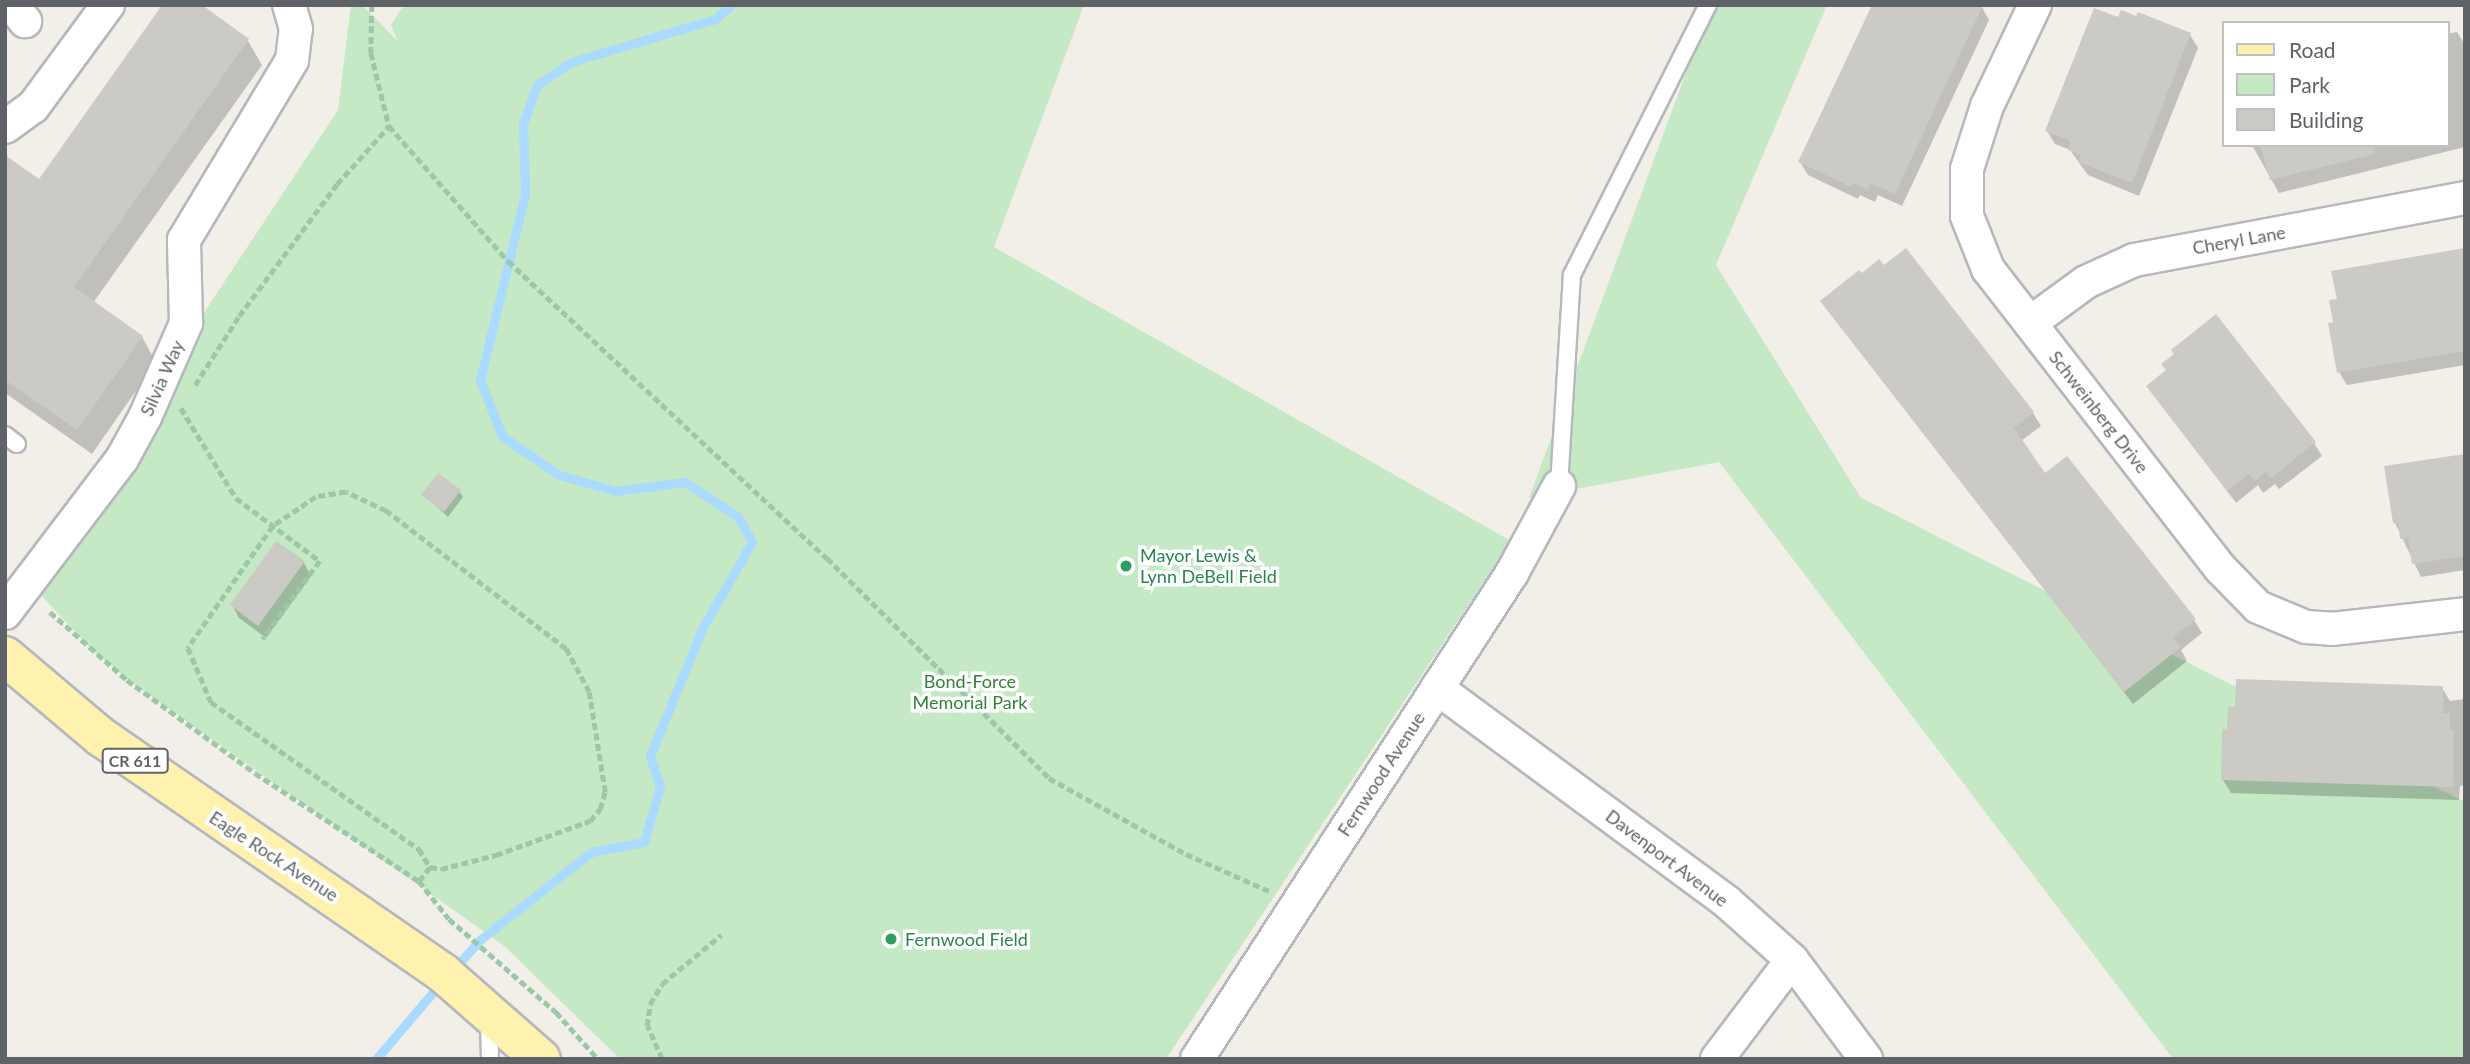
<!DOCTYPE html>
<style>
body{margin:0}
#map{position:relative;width:2470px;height:1064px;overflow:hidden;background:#f1efe8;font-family:Lato,sans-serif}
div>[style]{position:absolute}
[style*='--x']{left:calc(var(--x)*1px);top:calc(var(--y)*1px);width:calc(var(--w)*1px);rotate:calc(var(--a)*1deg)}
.green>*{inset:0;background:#c5e8c5}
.shadow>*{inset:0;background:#0003}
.stream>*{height:9px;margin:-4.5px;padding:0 4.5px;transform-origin:4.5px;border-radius:4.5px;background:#aadaff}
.building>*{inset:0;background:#cccac5}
.path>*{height:4.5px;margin-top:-2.25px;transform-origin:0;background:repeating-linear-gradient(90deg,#9cc7a9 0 7px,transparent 0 10.5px)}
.roads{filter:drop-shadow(2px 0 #b5b8bc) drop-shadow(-2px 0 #b5b8bc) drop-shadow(0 2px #b5b8bc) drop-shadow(0 -2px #b5b8bc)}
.service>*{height:16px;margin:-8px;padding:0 8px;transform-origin:8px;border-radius:8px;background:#fff}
.minor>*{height:32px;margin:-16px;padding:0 16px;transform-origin:16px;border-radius:16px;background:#fff}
.primary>*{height:38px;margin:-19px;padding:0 19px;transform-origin:19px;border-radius:19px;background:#fff2af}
.dots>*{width:19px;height:19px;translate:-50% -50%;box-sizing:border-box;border:4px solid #fff;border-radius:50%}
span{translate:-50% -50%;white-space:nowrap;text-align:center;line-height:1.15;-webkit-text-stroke:7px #fff;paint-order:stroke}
.shield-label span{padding:2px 5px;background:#fff;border:2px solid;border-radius:5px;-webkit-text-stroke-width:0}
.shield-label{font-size:16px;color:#5f6368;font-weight:700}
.street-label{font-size:18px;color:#5f6368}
.leisure-label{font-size:18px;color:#27864d}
.left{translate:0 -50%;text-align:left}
.park-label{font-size:18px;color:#348238}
.frame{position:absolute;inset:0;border:7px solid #5f6368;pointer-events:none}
.legend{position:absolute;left:2222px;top:21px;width:228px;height:126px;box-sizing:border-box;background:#fff;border:2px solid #bfc1c3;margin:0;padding:9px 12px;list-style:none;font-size:21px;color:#5f6368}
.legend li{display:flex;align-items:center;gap:14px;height:35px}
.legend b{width:35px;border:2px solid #bfc1c3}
</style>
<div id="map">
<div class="green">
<i style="clip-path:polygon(351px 5px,362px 5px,397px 40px,391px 25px,404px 5px,1084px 5px,994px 247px,1511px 541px,1166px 1059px,620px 1059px,503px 945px,131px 682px,93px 651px,27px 580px,338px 110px)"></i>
<i style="clip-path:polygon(1711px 5px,1827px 5px,1716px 265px,1861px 498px,2465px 802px,2465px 1059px,2173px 1059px,1719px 462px,1529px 498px)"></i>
</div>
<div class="shadow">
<i style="clip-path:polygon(199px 5px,248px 41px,262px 65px,93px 303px,142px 337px,156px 362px,92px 454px,5px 393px,5px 157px,39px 181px)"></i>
<i style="clip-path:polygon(1982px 7px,1989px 20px,1902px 206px,1878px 195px,1875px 202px,1860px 195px,1858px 199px,1808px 175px,1800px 162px)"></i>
<i style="clip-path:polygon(2457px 32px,2465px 45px,2465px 147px,2279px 193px,2252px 145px,2447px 145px,2447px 34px)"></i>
<i style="clip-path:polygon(2190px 35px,2198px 48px,2139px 196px,2088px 175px,2070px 150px,2055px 144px,2047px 131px)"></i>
<i style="clip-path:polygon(2465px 250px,2465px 365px,2347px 385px,2339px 372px)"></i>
<i style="clip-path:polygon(1822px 301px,2033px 413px,2041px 426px,2021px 441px,2044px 476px,2194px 620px,2202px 633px,2181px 650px,2187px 661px,2133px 704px)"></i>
<i style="clip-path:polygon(2148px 386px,2314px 443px,2322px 456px,2279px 489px,2275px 484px,2263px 493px,2258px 485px,2236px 503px)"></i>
<i style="clip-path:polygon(2465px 456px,2465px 570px,2421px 577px,2395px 523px)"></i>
<i style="clip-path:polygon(459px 491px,463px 497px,448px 517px,424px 495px)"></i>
<i style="clip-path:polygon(277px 543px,304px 563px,311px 576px,266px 638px,239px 618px,232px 605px)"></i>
<i style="clip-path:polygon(2442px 688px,2450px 701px,2465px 699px,2465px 785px,2460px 786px,2459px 800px,2231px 793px,2223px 780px)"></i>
</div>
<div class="stream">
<i style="--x:453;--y:970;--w:42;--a:-47.9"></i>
<i style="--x:481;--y:939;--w:140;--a:-38.3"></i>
<i style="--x:591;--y:852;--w:54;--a:-10.7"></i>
<i style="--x:644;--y:842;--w:57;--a:-73.8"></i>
<i style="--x:660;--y:787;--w:33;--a:-108"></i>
<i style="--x:650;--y:756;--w:137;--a:-67.7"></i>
<i style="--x:702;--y:629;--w:100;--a:-60.1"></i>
<i style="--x:752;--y:542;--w:29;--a:-119"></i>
<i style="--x:738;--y:517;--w:64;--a:-146.6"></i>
<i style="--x:685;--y:482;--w:70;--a:172.6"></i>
<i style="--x:616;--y:491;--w:59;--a:-164.3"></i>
<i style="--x:559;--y:475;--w:69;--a:-145.6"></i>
<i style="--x:502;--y:436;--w:60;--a:-111.4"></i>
<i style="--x:480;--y:380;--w:191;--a:-76.4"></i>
<i style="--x:525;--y:194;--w:70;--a:-91.6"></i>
<i style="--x:523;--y:124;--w:41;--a:-70.3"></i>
<i style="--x:537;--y:85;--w:41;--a:-34.1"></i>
<i style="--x:571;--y:62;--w:150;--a:-16.6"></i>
<i style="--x:715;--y:19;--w:21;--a:-41"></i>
<i style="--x:376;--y:1059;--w:100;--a:-49.5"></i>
</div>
<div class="building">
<i style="clip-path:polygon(162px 5px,202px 5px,249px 39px,74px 287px,143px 336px,77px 430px,5px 380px,5px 155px,39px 179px)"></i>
<i style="clip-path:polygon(1872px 5px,1983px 5px,1895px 194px,1871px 183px,1868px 190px,1853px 183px,1851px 187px,1798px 162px)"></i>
<i style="clip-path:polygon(2094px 8px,2118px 17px,2121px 10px,2136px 16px,2138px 12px,2191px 33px,2132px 183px,2078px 162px,2081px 155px,2068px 150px,2071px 141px,2045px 131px)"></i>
<i style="clip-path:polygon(2260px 145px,2374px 145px,2375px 154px,2270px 180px)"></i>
<i style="clip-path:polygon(1906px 248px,2034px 412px,2014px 428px,2045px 473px,2067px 456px,2196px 619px,2173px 637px,2181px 647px,2124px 692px,1820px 301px,1859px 270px,1862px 273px,1879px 259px,1884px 265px)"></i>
<i style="clip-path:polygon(2465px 248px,2465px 351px,2337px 373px,2328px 323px,2333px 322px,2329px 300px,2337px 299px,2331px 271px)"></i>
<i style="clip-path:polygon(2216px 314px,2316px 442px,2271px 478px,2266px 472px,2255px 481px,2249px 474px,2227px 491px,2146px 386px,2166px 370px,2161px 364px,2174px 354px,2171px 350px)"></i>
<i style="clip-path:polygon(2465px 454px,2465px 556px,2412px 564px,2408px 538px,2400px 539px,2398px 523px,2393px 523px,2384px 466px)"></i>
<i style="clip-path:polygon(438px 473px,461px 490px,444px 512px,421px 495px)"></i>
<i style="clip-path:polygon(276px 541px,305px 561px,258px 626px,230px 605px)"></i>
<i style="clip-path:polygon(2236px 679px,2443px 686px,2443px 713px,2450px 713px,2450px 729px,2454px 730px,2453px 787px,2221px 780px,2222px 729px,2227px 729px,2228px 707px,2235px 707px)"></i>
</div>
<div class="path">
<i style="--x:372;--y:5;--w:48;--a:91.2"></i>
<i style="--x:371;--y:53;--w:75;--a:76.1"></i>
<i style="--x:195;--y:385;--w:82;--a:-57.5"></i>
<i style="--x:239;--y:316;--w:164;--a:-53.4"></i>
<i style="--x:337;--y:184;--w:78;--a:-48.1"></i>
<i style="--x:389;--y:126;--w:180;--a:48.6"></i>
<i style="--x:508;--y:261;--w:436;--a:43"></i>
<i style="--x:827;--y:558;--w:313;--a:44.7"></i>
<i style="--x:1049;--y:778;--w:157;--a:29"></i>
<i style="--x:1186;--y:854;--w:91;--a:24"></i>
<i style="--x:181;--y:408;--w:105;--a:58.6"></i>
<i style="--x:236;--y:498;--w:105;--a:36.9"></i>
<i style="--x:320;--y:561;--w:97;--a:126.2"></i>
<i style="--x:50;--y:612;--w:103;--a:41.4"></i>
<i style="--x:127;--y:680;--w:158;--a:36"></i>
<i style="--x:255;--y:773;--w:196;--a:33.4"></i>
<i style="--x:419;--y:881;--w:48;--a:51.7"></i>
<i style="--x:449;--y:919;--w:142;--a:41"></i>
<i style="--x:556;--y:1012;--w:63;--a:48.2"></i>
<i style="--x:419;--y:881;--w:18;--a:-52"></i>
<i style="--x:430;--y:867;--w:11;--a:10"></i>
<i style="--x:441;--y:869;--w:57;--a:-14.3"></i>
<i style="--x:496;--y:855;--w:100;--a:-19.9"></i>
<i style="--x:590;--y:821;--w:16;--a:-50"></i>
<i style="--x:600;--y:809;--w:18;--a:-74"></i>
<i style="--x:605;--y:792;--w:101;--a:-99.1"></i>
<i style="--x:589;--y:692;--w:49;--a:-118.1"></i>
<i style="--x:566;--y:649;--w:227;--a:-142.5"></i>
<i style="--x:386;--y:511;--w:44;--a:-154.6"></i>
<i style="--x:346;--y:492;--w:30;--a:171"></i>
<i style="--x:316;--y:497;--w:52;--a:146"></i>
<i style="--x:273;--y:526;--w:149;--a:124.9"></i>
<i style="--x:188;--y:648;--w:59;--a:66.9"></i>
<i style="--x:211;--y:702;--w:255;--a:35.3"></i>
<i style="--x:419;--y:849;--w:21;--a:59"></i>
<i style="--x:662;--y:1059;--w:36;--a:-114"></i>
<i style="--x:647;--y:1026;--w:22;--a:-82"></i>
<i style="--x:650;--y:1004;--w:23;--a:-59"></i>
<i style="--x:662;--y:984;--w:77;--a:-39.7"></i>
</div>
<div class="roads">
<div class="service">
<i style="--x:5;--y:435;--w:15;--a:37"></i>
<i style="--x:1559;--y:486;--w:211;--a:-86.5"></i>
<i style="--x:1572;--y:275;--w:302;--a:-63.3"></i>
<i style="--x:489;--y:1019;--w:40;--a:88.6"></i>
</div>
<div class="minor">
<i style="--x:12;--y:5;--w:21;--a:51"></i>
<i style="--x:2035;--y:5;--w:112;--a:115.4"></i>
<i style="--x:1987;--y:106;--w:66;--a:107.6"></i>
<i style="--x:1967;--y:169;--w:47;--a:90"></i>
<i style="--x:1967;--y:216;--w:57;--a:68.4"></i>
<i style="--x:1988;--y:269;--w:378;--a:52.2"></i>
<i style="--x:2220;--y:568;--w:54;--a:45.7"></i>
<i style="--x:2258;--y:607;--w:52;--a:22.6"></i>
<i style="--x:2306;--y:627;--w:26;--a:4"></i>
<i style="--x:2332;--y:629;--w:134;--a:-6.4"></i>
<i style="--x:5;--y:127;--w:34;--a:-36"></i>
<i style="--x:33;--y:107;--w:127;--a:-53.7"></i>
<i style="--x:2030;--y:323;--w:69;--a:-36.2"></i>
<i style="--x:2086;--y:282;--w:53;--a:-24.6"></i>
<i style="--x:2134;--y:260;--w:337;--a:-10.6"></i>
<i style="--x:5;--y:613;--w:193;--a:-52.8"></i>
<i style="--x:122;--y:459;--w:48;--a:-61.3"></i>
<i style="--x:145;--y:417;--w:103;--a:-66.4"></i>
<i style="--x:186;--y:323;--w:83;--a:-91.4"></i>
<i style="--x:184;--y:240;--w:210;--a:-59"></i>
<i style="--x:292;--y:60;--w:31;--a:-83"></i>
<i style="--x:296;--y:29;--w:25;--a:-106"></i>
<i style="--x:1437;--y:688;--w:360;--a:36.4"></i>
<i style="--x:1727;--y:902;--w:87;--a:41.7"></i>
<i style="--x:1792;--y:960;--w:124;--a:53.2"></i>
<i style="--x:1197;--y:1059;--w:579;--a:-57.05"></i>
<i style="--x:1512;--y:573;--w:99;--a:-61.6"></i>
<i style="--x:1717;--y:1059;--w:124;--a:-52.9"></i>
</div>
<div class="primary">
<i style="--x:5;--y:656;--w:126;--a:40.2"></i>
<i style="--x:101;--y:737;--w:416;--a:34.6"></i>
<i style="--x:443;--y:973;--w:130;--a:41.3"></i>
</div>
</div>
<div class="dots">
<i style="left:1126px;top:566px;background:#2e9e5b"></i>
<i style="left:891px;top:939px;background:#2e9e5b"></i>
</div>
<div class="shield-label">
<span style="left:135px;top:761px">CR 611</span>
</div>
<div class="street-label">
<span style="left:2239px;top:240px;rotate:-10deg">Cheryl Lane</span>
<span style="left:162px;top:378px;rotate:-66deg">Silvia Way</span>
<span style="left:2099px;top:412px;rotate:52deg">Schweinberg Drive</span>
<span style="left:1381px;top:774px;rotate:-57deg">Fernwood Avenue</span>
<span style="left:274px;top:856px;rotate:33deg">Eagle Rock Avenue</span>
<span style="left:1667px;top:858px;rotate:37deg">Davenport Avenue</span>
</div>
<div class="leisure-label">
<span class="left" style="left:1140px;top:566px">Mayor Lewis &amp;<br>Lynn DeBell Field</span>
<span class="left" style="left:905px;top:939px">Fernwood Field</span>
</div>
<div class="park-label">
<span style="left:970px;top:692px">Bond-Force<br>Memorial Park</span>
</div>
<div class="frame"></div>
<ul class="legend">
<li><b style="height:9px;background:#fff2af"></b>Road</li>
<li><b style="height:19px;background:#c5e8c5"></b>Park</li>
<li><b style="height:19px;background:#cccac5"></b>Building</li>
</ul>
</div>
